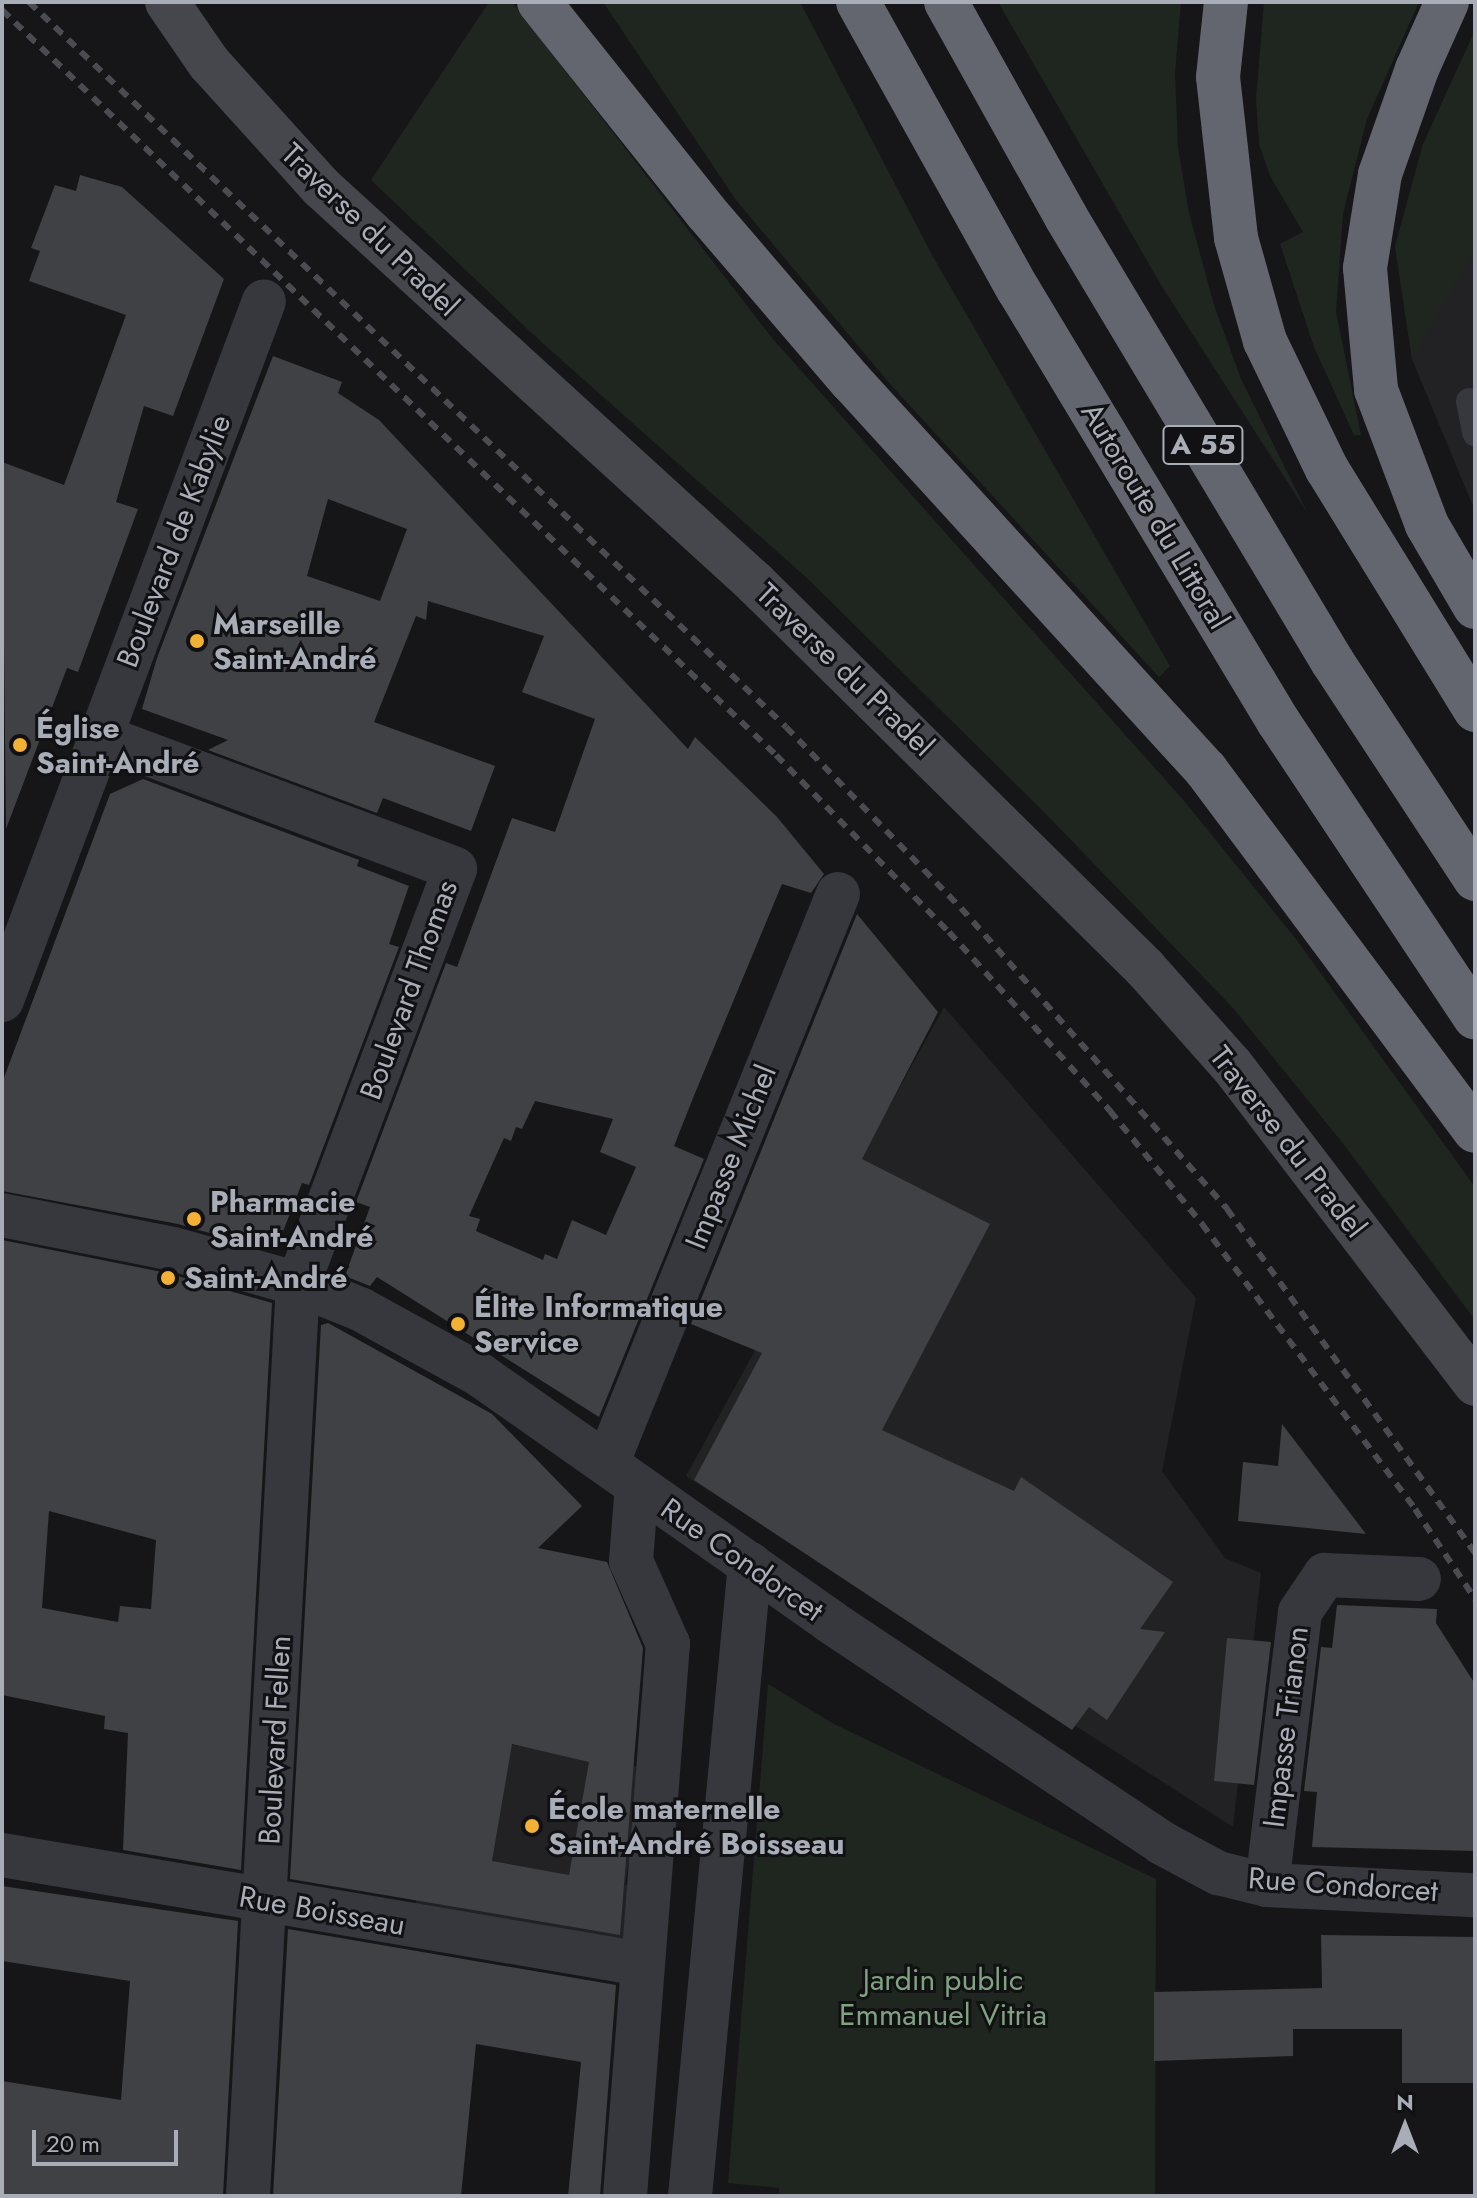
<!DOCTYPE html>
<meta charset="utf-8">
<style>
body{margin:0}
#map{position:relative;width:1477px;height:2198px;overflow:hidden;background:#161618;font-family:Jost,sans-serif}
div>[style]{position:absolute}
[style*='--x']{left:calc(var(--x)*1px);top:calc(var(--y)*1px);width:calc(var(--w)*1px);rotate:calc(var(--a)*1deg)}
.built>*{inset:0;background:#222225}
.green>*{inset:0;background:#1e261f}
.building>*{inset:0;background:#404145}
.service>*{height:26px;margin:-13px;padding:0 13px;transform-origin:13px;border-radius:13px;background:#37383d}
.minor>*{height:44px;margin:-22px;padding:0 22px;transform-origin:22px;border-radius:22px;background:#37383d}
.tertiary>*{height:44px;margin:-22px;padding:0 22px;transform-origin:22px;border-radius:22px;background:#37383d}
.secondary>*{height:44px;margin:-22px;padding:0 22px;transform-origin:22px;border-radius:22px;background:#45474d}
.motorway>*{height:44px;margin:-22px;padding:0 22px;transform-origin:22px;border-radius:22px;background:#63666e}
.rail>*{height:6px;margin-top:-3px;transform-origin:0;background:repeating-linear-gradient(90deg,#4a4c52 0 10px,transparent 0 18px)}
.dots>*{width:22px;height:22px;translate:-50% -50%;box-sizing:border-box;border:4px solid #111113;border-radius:50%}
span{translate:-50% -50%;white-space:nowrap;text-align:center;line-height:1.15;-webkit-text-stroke:6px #111113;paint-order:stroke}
.shield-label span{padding:2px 6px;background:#111113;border:2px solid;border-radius:6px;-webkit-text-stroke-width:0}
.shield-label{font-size:28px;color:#a8adb8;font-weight:700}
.street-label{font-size:30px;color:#a8adb8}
.poi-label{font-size:30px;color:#a8adb8;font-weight:700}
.left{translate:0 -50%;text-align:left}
.park-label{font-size:30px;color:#7fa381}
.frame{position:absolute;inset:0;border:4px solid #a8adb8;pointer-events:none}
.north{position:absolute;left:1365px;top:2086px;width:80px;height:80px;-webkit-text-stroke:6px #111113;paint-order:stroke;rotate:0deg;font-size:22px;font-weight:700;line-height:32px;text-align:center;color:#a8adb8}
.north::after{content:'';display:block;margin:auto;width:28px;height:36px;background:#a8adb8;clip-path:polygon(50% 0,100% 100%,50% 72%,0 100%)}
.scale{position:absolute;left:32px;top:2130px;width:146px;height:36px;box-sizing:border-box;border:4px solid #a8adb8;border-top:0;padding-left:10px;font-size:24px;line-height:28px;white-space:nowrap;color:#a8adb8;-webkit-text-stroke:6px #111113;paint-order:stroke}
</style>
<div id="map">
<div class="built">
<i style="clip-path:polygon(1475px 207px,1475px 511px,1412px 359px,1395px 246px,1433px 241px)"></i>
<i style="clip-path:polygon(944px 1007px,1196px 1298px,1162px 1471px,1225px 1558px,1261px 1573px,1233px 1827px,686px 1476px)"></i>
<i style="clip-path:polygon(445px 1733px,645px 1768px,625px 1885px,633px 1886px,624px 1944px,415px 1907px)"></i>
</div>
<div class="green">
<i style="clip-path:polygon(489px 2px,512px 2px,772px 338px,1185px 802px,1296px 939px,1475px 1187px,1475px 1320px,1341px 1141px,1233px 1008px,1045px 813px,808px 579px,538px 339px,371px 180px)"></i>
<i style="clip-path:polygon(603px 2px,800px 2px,932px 255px,1170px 666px,1159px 677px,890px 384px,736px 200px)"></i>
<i style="clip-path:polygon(998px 2px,1181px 2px,1175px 74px,1178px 147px,1189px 213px,1214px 305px,1241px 379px,1308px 514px,1161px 285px)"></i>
<i style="clip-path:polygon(1264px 2px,1419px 2px,1367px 119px,1343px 214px,1336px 312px,1361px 435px,1354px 435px,1314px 347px,1280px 244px,1303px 232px,1270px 176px,1259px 144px,1256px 100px)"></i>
<i style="clip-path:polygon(1475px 30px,1475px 249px,1412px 359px,1395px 246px,1423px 144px)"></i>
<i style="clip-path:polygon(768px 1684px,834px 1724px,1156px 1879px,1155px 2196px,779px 2196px,779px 2188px,728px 2183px)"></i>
</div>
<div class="building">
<i style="clip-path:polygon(80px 175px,122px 187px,224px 279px,173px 416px,144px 406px,116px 502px,138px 509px,78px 672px,67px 668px,6px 829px,2px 462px,64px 485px,126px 315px,29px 281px,40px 251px,31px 248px,55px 185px,76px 191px)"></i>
<i style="clip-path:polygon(evenodd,273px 356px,342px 382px,338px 393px,379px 420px,688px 749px,695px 737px,777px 817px,824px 874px,811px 893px,782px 884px,693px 1098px,674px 1146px,704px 1159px,599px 1417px,377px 1277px,370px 1286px,345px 1276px,370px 1207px,356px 1202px,446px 963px,457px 967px,512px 818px,555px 832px,595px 719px,522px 692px,544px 636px,428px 601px,426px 620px,416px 616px,374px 722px,495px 766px,471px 831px,383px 798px,377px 813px,208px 750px,228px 740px,142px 709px,157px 658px,273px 356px,328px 499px,407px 529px,380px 601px,307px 576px,328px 499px,273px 356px,535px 1101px,613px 1119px,600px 1152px,636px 1167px,606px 1235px,572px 1220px,557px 1259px,545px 1254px,543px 1260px,476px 1231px,480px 1219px,469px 1216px,504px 1138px,511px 1141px,516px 1127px,522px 1129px,535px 1101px)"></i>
<i style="clip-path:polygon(143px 779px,359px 860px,357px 866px,409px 886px,389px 944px,399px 947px,309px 1185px,302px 1183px,280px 1239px,268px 1250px,178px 1224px,2px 1191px,2px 1083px,110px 794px)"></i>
<i style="clip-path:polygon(857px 914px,938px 1012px,862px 1159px,990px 1224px,882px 1430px,1014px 1491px,1021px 1477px,1173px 1582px,1140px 1629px,1165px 1632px,1107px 1720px,1089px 1707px,1072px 1730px,694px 1480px,762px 1353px,691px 1324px)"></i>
<i style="clip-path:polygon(evenodd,2px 1240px,167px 1273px,272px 1303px,241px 1870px,123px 1850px,128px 1733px,104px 1729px,105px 1716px,2px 1695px,2px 1240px,49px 1511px,156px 1540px,151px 1609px,120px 1606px,118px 1622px,42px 1608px,49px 1511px)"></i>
<i style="clip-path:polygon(evenodd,328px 1323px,492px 1414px,582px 1506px,538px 1548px,607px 1562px,643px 1648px,620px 1935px,290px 1879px,321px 1325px,328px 1323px,512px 1744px,589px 1762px,569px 1875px,492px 1861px,512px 1744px)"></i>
<i style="clip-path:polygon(1282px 1424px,1366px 1534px,1238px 1521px,1243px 1462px,1278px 1466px)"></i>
<i style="clip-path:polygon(1337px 1605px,1437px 1609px,1436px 1623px,1475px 1684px,1475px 1851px,1312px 1847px,1317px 1792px,1304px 1791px,1321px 1647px,1332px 1648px)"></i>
<i style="clip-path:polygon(1227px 1638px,1271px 1642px,1254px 1785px,1214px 1781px)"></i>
<i style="clip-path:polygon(2px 1886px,238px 1921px,223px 2196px,2px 2196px,2px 2081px,121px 2100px,130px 1981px,2px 1961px)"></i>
<i style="clip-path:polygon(288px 1929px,616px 1985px,600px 2196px,568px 2196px,581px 2062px,476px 2044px,461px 2196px,273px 2196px)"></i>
<i style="clip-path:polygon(1321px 1935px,1475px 1937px,1475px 2083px,1402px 2083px,1402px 2029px,1293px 2029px,1293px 2056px,1154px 2061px,1154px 1992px,1322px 1988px)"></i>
</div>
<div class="service">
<i style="--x:1469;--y:401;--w:33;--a:79"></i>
</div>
<div class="minor">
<i style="--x:100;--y:736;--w:379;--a:20.5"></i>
<i style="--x:455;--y:869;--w:444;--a:110.7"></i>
<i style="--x:298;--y:1284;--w:913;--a:93.14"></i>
<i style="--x:2;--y:1000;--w:746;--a:-69.45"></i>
<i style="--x:607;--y:1464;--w:615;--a:-67.94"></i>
<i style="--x:2;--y:1855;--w:649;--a:9.67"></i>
<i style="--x:1267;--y:1885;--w:275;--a:-83.1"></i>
<i style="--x:1300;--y:1612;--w:45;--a:-56"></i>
<i style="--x:1325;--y:1575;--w:94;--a:2.4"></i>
<i style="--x:625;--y:2196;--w:554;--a:-85.55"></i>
<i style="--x:668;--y:1644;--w:91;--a:-114"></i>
<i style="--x:631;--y:1561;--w:76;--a:-85.5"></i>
<i style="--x:690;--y:2196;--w:635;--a:-84.58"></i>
</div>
<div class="tertiary">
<i style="--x:2;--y:1215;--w:174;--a:11.2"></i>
<i style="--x:173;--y:1249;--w:130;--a:15.6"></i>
<i style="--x:298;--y:1284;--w:67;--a:22"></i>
<i style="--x:360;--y:1309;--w:137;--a:28.8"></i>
<i style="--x:480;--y:1375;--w:429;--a:35.1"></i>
<i style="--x:831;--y:1622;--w:398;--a:33.7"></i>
<i style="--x:1162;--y:1843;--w:64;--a:28.2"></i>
<i style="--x:1218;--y:1873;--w:50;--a:13.8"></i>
<i style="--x:1267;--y:1885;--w:208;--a:2.8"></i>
</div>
<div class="secondary">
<i style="--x:167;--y:2;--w:74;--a:55.5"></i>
<i style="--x:209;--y:63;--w:167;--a:47.9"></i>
<i style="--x:321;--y:187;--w:588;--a:42.38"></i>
<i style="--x:755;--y:583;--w:548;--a:44.63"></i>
<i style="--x:1145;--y:968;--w:132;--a:48.4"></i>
<i style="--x:1233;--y:1067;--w:399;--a:52.6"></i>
</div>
<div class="motorway">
<i style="--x:539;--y:2;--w:268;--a:51.5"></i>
<i style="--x:706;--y:212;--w:223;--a:49.4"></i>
<i style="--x:851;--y:381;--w:527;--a:47.62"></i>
<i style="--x:1206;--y:770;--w:450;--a:53.3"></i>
<i style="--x:858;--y:2;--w:329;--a:60.9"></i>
<i style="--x:1018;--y:289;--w:504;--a:58.96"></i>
<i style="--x:1278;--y:721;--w:356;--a:56.4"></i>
<i style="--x:946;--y:2;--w:246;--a:60.8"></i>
<i style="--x:1066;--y:217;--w:518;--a:59.07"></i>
<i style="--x:1332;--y:661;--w:261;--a:56.7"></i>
<i style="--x:1226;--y:2;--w:75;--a:96.1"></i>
<i style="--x:1218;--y:77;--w:162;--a:83.6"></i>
<i style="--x:1236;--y:238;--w:107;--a:74.3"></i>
<i style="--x:1265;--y:341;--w:142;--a:64.2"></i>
<i style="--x:1327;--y:469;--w:283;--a:58.4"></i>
<i style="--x:1447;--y:2;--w:73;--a:114.1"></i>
<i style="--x:1417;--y:69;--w:111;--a:109.4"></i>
<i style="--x:1380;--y:174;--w:95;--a:99.1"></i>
<i style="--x:1365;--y:268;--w:122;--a:84.8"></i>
<i style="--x:1376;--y:390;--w:144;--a:69.3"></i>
<i style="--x:1427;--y:525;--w:95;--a:59.7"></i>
</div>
<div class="rail">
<i style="--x:29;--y:2;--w:1048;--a:43.76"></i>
<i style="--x:786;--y:727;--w:252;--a:46"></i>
<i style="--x:961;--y:908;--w:402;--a:48.5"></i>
<i style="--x:1227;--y:1209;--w:424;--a:54.2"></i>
<i style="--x:2;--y:10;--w:1074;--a:43.91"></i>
<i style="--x:776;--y:755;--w:248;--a:45.7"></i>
<i style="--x:949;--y:932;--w:241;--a:48"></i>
<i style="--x:1110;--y:1111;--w:146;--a:50.8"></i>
<i style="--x:1202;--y:1224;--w:356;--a:53.2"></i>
<i style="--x:1415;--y:1509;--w:108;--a:56.3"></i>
</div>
<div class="dots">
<i style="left:197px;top:641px;background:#f2b134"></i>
<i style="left:20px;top:745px;background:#f2b134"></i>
<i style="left:194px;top:1219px;background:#f2b134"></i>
<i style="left:168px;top:1278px;background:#f2b134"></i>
<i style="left:458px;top:1324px;background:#f2b134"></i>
<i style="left:532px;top:1826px;background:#f2b134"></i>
</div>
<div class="shield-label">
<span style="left:1203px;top:445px">A 55</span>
</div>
<div class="street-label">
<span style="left:370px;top:230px;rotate:44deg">Traverse du Pradel</span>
<span style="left:1155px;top:516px;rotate:59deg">Autoroute du Littoral</span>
<span style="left:174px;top:541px;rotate:-69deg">Boulevard de Kabylie</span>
<span style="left:845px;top:670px;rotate:44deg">Traverse du Pradel</span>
<span style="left:409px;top:990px;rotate:-70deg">Boulevard Thomas</span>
<span style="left:1288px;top:1142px;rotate:52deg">Traverse du Pradel</span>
<span style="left:731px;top:1157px;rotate:-68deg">Impasse Michel</span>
<span style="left:742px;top:1560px;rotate:35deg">Rue Condorcet</span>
<span style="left:1286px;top:1727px;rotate:-83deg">Impasse Trianon</span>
<span style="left:275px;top:1740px;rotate:-87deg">Boulevard Fellen</span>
<span style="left:1343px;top:1885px;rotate:4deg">Rue Condorcet</span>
<span style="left:322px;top:1911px;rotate:10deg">Rue Boisseau</span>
</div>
<div class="poi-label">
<span class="left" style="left:213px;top:641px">Marseille<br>Saint-André</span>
<span class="left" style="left:36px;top:745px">Église<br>Saint-André</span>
<span class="left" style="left:210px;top:1219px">Pharmacie<br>Saint-André</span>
<span class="left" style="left:184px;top:1278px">Saint-André</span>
<span class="left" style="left:474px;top:1324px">Élite Informatique<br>Service</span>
<span class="left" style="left:548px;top:1826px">École maternelle<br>Saint-André Boisseau</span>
</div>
<div class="park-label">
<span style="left:943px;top:1997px">Jardin public<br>Emmanuel Vitria</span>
</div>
<div class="frame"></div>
<div class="north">N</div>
<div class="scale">20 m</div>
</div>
